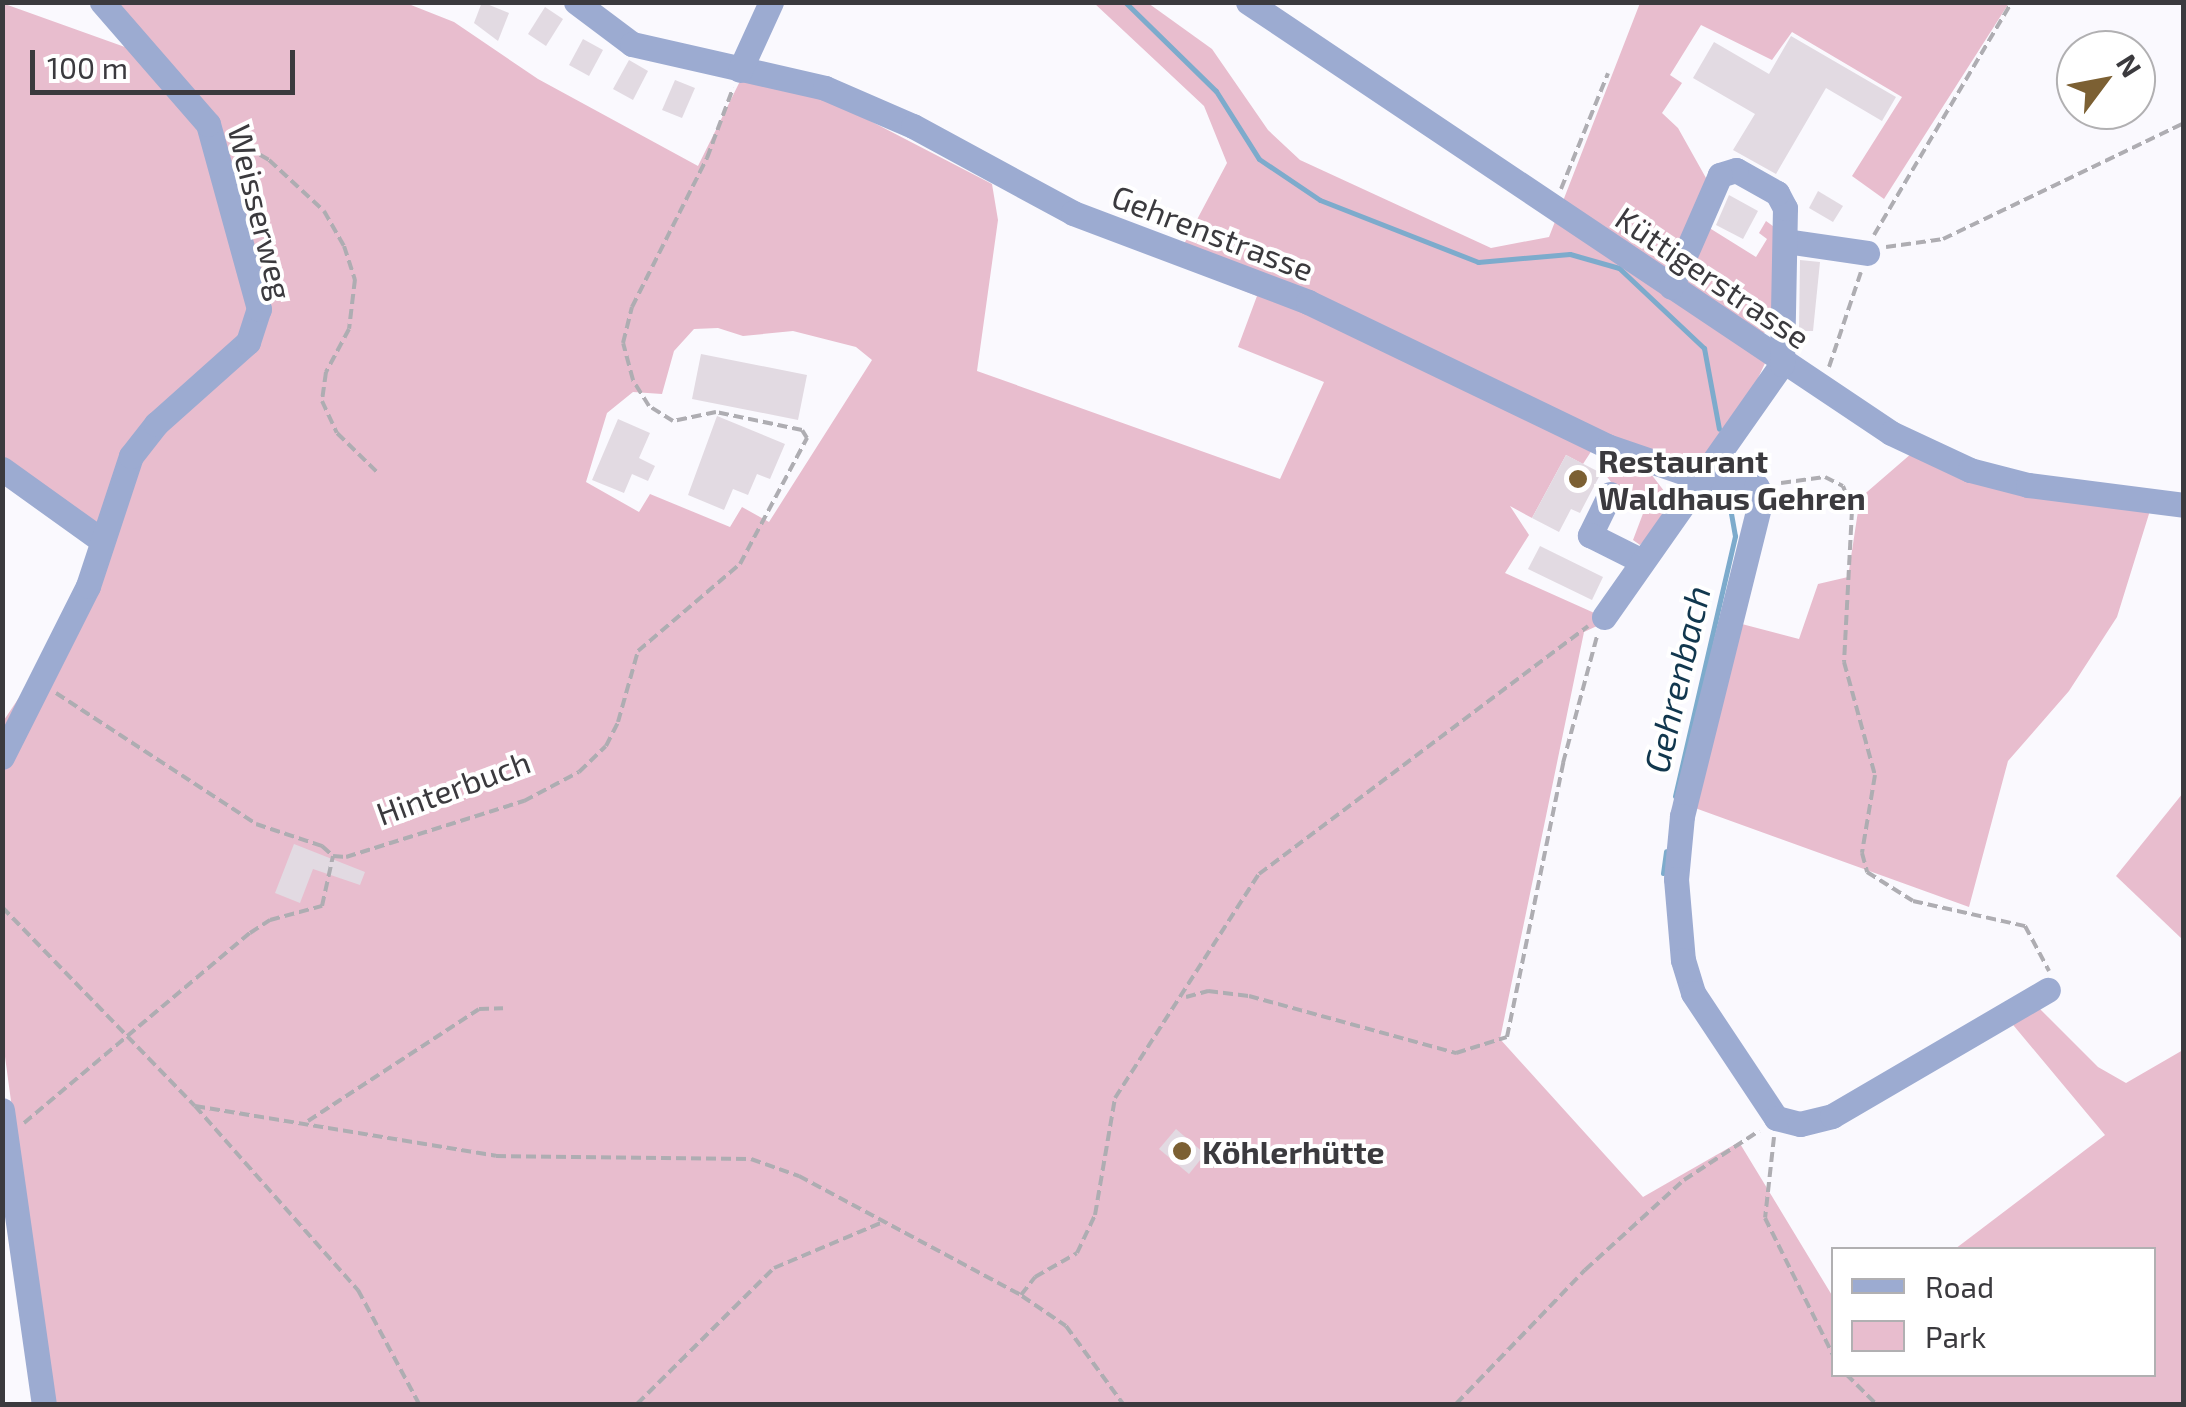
<!DOCTYPE html>
<meta charset="utf-8">
<style>
body{margin:0}
#map{position:relative;width:2186px;height:1407px;overflow:hidden;background:#faf9fe;font-family:"Exo 2",sans-serif}
div>[style]{position:absolute}
[style*='--x']{left:calc(var(--x)*1px);top:calc(var(--y)*1px);width:calc(var(--w)*1px);rotate:calc(var(--a)*1deg)}
.green>*{inset:0;background:#e8bdce}
.stream>*{height:5px;margin:-2.5px;padding:0 2.5px;transform-origin:2.5px;border-radius:2.5px;background:#7dabcc}
.building>*{inset:0;background:#e2dae2}
.path>*{height:4px;margin-top:-2px;transform-origin:0;background:repeating-linear-gradient(90deg,#aeadb2 0 10px,transparent 0 15px)}
.minor>*{height:25px;margin:-12.5px;padding:0 12.5px;transform-origin:12.5px;border-radius:12.5px;background:#9cabd1}
.dots>*{width:28px;height:28px;translate:-50% -50%;box-sizing:border-box;border:5px solid #fff;border-radius:50%}
span{translate:-50% -50%;white-space:nowrap;text-align:center;line-height:1.15;-webkit-text-stroke:8px #fff;paint-order:stroke}
.street-label{font-size:32px;color:#3b3a3e}
.poi-label{font-size:32px;color:#3b3a3e;font-weight:700}
.left{translate:0 -50%;text-align:left}
.water-label{font-size:35px;color:#11374e;font-style:italic}
.frame{position:absolute;inset:0;border:5px solid #3b3a3e;pointer-events:none}
.legend{position:absolute;left:1831px;top:1247px;width:325px;height:130px;box-sizing:border-box;background:#fff;border:2px solid #b1b0b2;margin:0;padding:12px 18px;list-style:none;font-size:30px;color:#3b3a3e}
.legend li{display:flex;align-items:center;gap:20px;height:50px}
.legend b{width:50px;border:2px solid #b1b0b2}
.north{position:absolute;left:2056px;top:30px;width:100px;height:100px;box-sizing:border-box;background:#fff;border:2px solid #b1b0b2;border-radius:50%;rotate:58deg;font-size:28px;font-weight:700;line-height:40px;text-align:center;color:#3b3a3e}
.north::after{content:'';display:block;margin:auto;width:35px;height:45px;background:#7c6033;clip-path:polygon(50% 0,100% 100%,50% 72%,0 100%)}
.scale{position:absolute;left:30px;top:50px;width:265px;height:45px;box-sizing:border-box;border:5px solid #3b3a3e;border-top:0;padding-left:12px;font-size:30px;line-height:35px;white-space:nowrap;color:#3b3a3e;-webkit-text-stroke:8px #fff;paint-order:stroke}
</style>
<div id="map">
<div class="green">
<i style="clip-path:polygon(evenodd,2px 3px,150px 56px,102px 3px,406px 3px,454px 22px,538px 79px,698px 166px,747px 67px,826px 98px,992px 184px,998px 220px,977px 371px,1280px 479px,1324px 382px,1238px 347px,1257px 296px,1174px 263px,1227px 163px,1204px 106px,1094px 3px,1148px 3px,1212px 49px,1268px 130px,1300px 160px,1491px 248px,1549px 237px,1640px 3px,2009px 3px,1884px 199px,1852px 176px,1902px 97px,1792px 32px,1772px 60px,1701px 25px,1670px 75px,1682px 83px,1662px 113px,1678px 128px,1706px 178px,1703px 224px,1756px 257px,1767px 239px,1759px 233px,1766px 221px,1777px 229px,1777px 327px,1761px 334px,1774px 344px,1706px 489px,1545px 429px,1592px 450px,1583px 464px,1566px 455px,1532px 518px,1510px 506px,1529px 535px,1505px 573px,1610px 620px,1584px 632px,1500px 1039px,1643px 1197px,1739px 1142px,1833px 1297px,1834px 1374px,2154px 1374px,2154px 1250px,1955px 1249px,2105px 1135px,2009px 1020px,2037px 1006px,2098px 1067px,2126px 1083px,2183px 1050px,2183px 1404px,52px 1404px,3px 1042px,2px 723px,59px 638px,93px 544px,3px 477px,2px 3px,718px 328px,743px 336px,793px 331px,856px 347px,872px 360px,769px 522px,742px 507px,730px 527px,650px 494px,639px 512px,586px 482px,607px 413px,633px 392px,662px 394px,674px 351px,694px 329px,718px 328px)"></i>
<i style="clip-path:polygon(1912px 453px,2153px 501px,2117px 617px,2069px 691px,2008px 761px,1969px 907px,1695px 808px,1738px 623px,1799px 639px,1818px 584px,1848px 577px,1860px 498px)"></i>
<i style="clip-path:polygon(1606px 457px,1651px 474px,1671px 500px,1668px 516px,1640px 545px,1633px 540px,1647px 503px,1611px 482px,1602px 470px)"></i>
<i style="clip-path:polygon(2183px 793px,2183px 940px,2116px 876px)"></i>
</div>
<div class="stream">
<i style="--x:1125;--y:2;--w:127;--a:44.4"></i>
<i style="--x:1216;--y:91;--w:80;--a:57.7"></i>
<i style="--x:1259;--y:159;--w:73;--a:33.9"></i>
<i style="--x:1320;--y:200;--w:170;--a:21.4"></i>
<i style="--x:1478;--y:262;--w:92;--a:-5"></i>
<i style="--x:1570;--y:254;--w:51;--a:15.9"></i>
<i style="--x:1619;--y:268;--w:117;--a:43.3"></i>
<i style="--x:1704;--y:348;--w:82;--a:79.5"></i>
<i style="--x:1675;--y:796;--w:267;--a:-77"></i>
<i style="--x:1735;--y:536;--w:39;--a:-100"></i>
<i style="--x:1663;--y:873;--w:22;--a:-82"></i>
</div>
<div class="building">
<i style="clip-path:polygon(482px 2px,509px 13px,498px 41px,474px 23px)"></i>
<i style="clip-path:polygon(545px 7px,563px 19px,546px 46px,528px 34px)"></i>
<i style="clip-path:polygon(1791px 36px,1896px 97px,1882px 121px,1826px 88px,1776px 174px,1733px 150px,1755px 114px,1693px 78px,1714px 42px,1769px 74px)"></i>
<i style="clip-path:polygon(583px 39px,603px 50px,589px 76px,569px 65px)"></i>
<i style="clip-path:polygon(629px 60px,648px 71px,633px 100px,613px 89px)"></i>
<i style="clip-path:polygon(675px 80px,695px 88px,682px 118px,662px 110px)"></i>
<i style="clip-path:polygon(1818px 191px,1843px 206px,1833px 222px,1809px 208px)"></i>
<i style="clip-path:polygon(1729px 195px,1758px 211px,1743px 239px,1716px 225px)"></i>
<i style="clip-path:polygon(1800px 260px,1820px 262px,1813px 331px,1799px 331px)"></i>
<i style="clip-path:polygon(701px 354px,807px 375px,798px 420px,692px 399px)"></i>
<i style="clip-path:polygon(717px 416px,785px 444px,770px 479px,757px 474px,748px 495px,733px 489px,724px 510px,688px 495px)"></i>
<i style="clip-path:polygon(618px 419px,650px 433px,639px 458px,655px 466px,648px 481px,632px 474px,624px 493px,592px 480px)"></i>
<i style="clip-path:polygon(1566px 455px,1601px 473px,1580px 513px,1571px 509px,1559px 532px,1532px 518px)"></i>
<i style="clip-path:polygon(1540px 546px,1603px 577px,1592px 600px,1528px 569px)"></i>
<i style="clip-path:polygon(294px 844px,365px 872px,360px 885px,313px 869px,300px 903px,275px 893px)"></i>
<i style="clip-path:polygon(1176px 1129px,1205px 1154px,1189px 1174px,1159px 1149px)"></i>
</div>
<div class="path">
<i style="--x:234;--y:140;--w:40;--a:29.7"></i>
<i style="--x:269;--y:160;--w:75;--a:42.8"></i>
<i style="--x:324;--y:211;--w:40;--a:60.3"></i>
<i style="--x:344;--y:246;--w:35;--a:72"></i>
<i style="--x:355;--y:279;--w:50;--a:96.8"></i>
<i style="--x:349;--y:329;--w:49;--a:118.1"></i>
<i style="--x:326;--y:372;--w:29;--a:98"></i>
<i style="--x:322;--y:401;--w:35;--a:65"></i>
<i style="--x:337;--y:433;--w:56;--a:44.3"></i>
<i style="--x:1561;--y:189;--w:125;--a:-67.9"></i>
<i style="--x:1874;--y:235;--w:271;--a:-59.4"></i>
<i style="--x:1886;--y:247;--w:58;--a:-8"></i>
<i style="--x:1943;--y:239;--w:267;--a:-25.7"></i>
<i style="--x:1829;--y:367;--w:100;--a:-71.4"></i>
<i style="--x:1781;--y:483;--w:44;--a:-7.8"></i>
<i style="--x:1825;--y:477;--w:20;--a:27"></i>
<i style="--x:1843;--y:486;--w:26;--a:69"></i>
<i style="--x:1852;--y:510;--w:152;--a:93"></i>
<i style="--x:1844;--y:662;--w:117;--a:74.7"></i>
<i style="--x:1875;--y:775;--w:79;--a:99.5"></i>
<i style="--x:1862;--y:853;--w:20;--a:75"></i>
<i style="--x:1867;--y:872;--w:54;--a:32.2"></i>
<i style="--x:1913;--y:901;--w:115;--a:12.6"></i>
<i style="--x:2025;--y:926;--w:51;--a:61.9"></i>
<i style="--x:56;--y:693;--w:239;--a:33.2"></i>
<i style="--x:256;--y:824;--w:70;--a:18.4"></i>
<i style="--x:322;--y:846;--w:15;--a:42"></i>
<i style="--x:333;--y:856;--w:13;--a:4"></i>
<i style="--x:346;--y:857;--w:187;--a:-17.5"></i>
<i style="--x:524;--y:801;--w:62;--a:-27.8"></i>
<i style="--x:579;--y:772;--w:37;--a:-44"></i>
<i style="--x:606;--y:746;--w:27;--a:-63"></i>
<i style="--x:618;--y:722;--w:74;--a:-74.3"></i>
<i style="--x:638;--y:651;--w:134;--a:-40.5"></i>
<i style="--x:740;--y:564;--w:143;--a:-62"></i>
<i style="--x:807;--y:438;--w:9;--a:-122"></i>
<i style="--x:802;--y:430;--w:88;--a:-168.2"></i>
<i style="--x:716;--y:412;--w:44;--a:168.2"></i>
<i style="--x:673;--y:421;--w:28;--a:-148"></i>
<i style="--x:649;--y:406;--w:31;--a:-122"></i>
<i style="--x:633;--y:380;--w:38;--a:-105"></i>
<i style="--x:623;--y:343;--w:37;--a:-76"></i>
<i style="--x:632;--y:307;--w:167;--a:-63.3"></i>
<i style="--x:707;--y:158;--w:75;--a:-69.6"></i>
<i style="--x:2;--y:907;--w:277;--a:45.9"></i>
<i style="--x:195;--y:1106;--w:246;--a:48.5"></i>
<i style="--x:358;--y:1290;--w:129;--a:61.8"></i>
<i style="--x:1186;--y:997;--w:23;--a:-15"></i>
<i style="--x:1208;--y:991;--w:41;--a:7"></i>
<i style="--x:1249;--y:996;--w:215;--a:15.4"></i>
<i style="--x:1456;--y:1053;--w:53;--a:-17.4"></i>
<i style="--x:1507;--y:1037;--w:280;--a:-78.4"></i>
<i style="--x:1563;--y:763;--w:131;--a:-75"></i>
<i style="--x:195;--y:1106;--w:305;--a:9.4"></i>
<i style="--x:496;--y:1156;--w:255;--a:0.7"></i>
<i style="--x:751;--y:1159;--w:51;--a:19.5"></i>
<i style="--x:799;--y:1176;--w:252;--a:28.2"></i>
<i style="--x:1021;--y:1295;--w:23;--a:-52"></i>
<i style="--x:1035;--y:1277;--w:48;--a:-29.7"></i>
<i style="--x:1077;--y:1253;--w:42;--a:-64.7"></i>
<i style="--x:1095;--y:1215;--w:119;--a:-80.3"></i>
<i style="--x:1115;--y:1098;--w:266;--a:-57.3"></i>
<i style="--x:1259;--y:874;--w:412;--a:-37"></i>
<i style="--x:308;--y:1121;--w:204;--a:-33.2"></i>
<i style="--x:479;--y:1009;--w:24;--a:-2"></i>
<i style="--x:24;--y:1123;--w:295;--a:-40.1"></i>
<i style="--x:250;--y:933;--w:24;--a:-33"></i>
<i style="--x:270;--y:920;--w:54;--a:-15.1"></i>
<i style="--x:322;--y:906;--w:51;--a:-77.6"></i>
<i style="--x:1774;--y:1137;--w:81;--a:96.3"></i>
<i style="--x:1765;--y:1218;--w:155;--a:63.6"></i>
<i style="--x:1022;--y:1296;--w:53;--a:34.3"></i>
<i style="--x:1066;--y:1326;--w:97;--a:53.8"></i>
<i style="--x:1846;--y:1374;--w:42;--a:45"></i>
<i style="--x:637;--y:1404;--w:193;--a:-44.8"></i>
<i style="--x:774;--y:1268;--w:118;--a:-22.9"></i>
<i style="--x:1456;--y:1404;--w:186;--a:-46.1"></i>
<i style="--x:1585;--y:1270;--w:134;--a:-42.3"></i>
<i style="--x:1684;--y:1180;--w:90;--a:-33.2"></i>
</div>
<div class="minor">
<i style="--x:576;--y:2;--w:70;--a:36.9"></i>
<i style="--x:632;--y:44;--w:198;--a:12.8"></i>
<i style="--x:825;--y:88;--w:96;--a:23.4"></i>
<i style="--x:913;--y:126;--w:182;--a:28.5"></i>
<i style="--x:1073;--y:213;--w:251;--a:20.7"></i>
<i style="--x:1308;--y:302;--w:332;--a:25.7"></i>
<i style="--x:1607;--y:446;--w:98;--a:19"></i>
<i style="--x:1700;--y:478;--w:57;--a:8.1"></i>
<i style="--x:1756;--y:486;--w:11;--a:56"></i>
<i style="--x:1762;--y:495;--w:331;--a:104"></i>
<i style="--x:1682;--y:816;--w:63;--a:95.4"></i>
<i style="--x:1676;--y:879;--w:81;--a:85.1"></i>
<i style="--x:1683;--y:960;--w:34;--a:73"></i>
<i style="--x:1693;--y:993;--w:150;--a:56.4"></i>
<i style="--x:1776;--y:1118;--w:25;--a:14"></i>
<i style="--x:1800;--y:1124;--w:33;--a:-14"></i>
<i style="--x:1832;--y:1116;--w:250;--a:-30.3"></i>
<i style="--x:1248;--y:2;--w:774;--a:33.83"></i>
<i style="--x:1891;--y:433;--w:87;--a:25.1"></i>
<i style="--x:1970;--y:470;--w:60;--a:14.5"></i>
<i style="--x:2028;--y:485;--w:157;--a:7.3"></i>
<i style="--x:740;--y:70;--w:75;--a:-65.5"></i>
<i style="--x:1786;--y:241;--w:82;--a:8.4"></i>
<i style="--x:2;--y:469;--w:122;--a:35.6"></i>
<i style="--x:1610;--y:494;--w:46;--a:116"></i>
<i style="--x:1590;--y:535;--w:58;--a:26.6"></i>
<i style="--x:1604;--y:617;--w:309;--a:-54.9"></i>
<i style="--x:1782;--y:364;--w:156;--a:-88.9"></i>
<i style="--x:1785;--y:208;--w:17;--a:-118"></i>
<i style="--x:1777;--y:193;--w:47;--a:-150.7"></i>
<i style="--x:1736;--y:170;--w:17;--a:163"></i>
<i style="--x:1720;--y:175;--w:122;--a:113.6"></i>
<i style="--x:2;--y:757;--w:191;--a:-63.3"></i>
<i style="--x:88;--y:586;--w:137;--a:-71.7"></i>
<i style="--x:131;--y:456;--w:41;--a:-52"></i>
<i style="--x:156;--y:424;--w:123;--a:-41.7"></i>
<i style="--x:248;--y:342;--w:35;--a:-72"></i>
<i style="--x:259;--y:309;--w:192;--a:-105.4"></i>
<i style="--x:208;--y:124;--w:162;--a:-131"></i>
<i style="--x:2;--y:1110;--w:297;--a:81.9"></i>
</div>
<div class="dots">
<i style="left:1578px;top:479px;background:#7c6033"></i>
<i style="left:1182px;top:1151px;background:#7c6033"></i>
</div>
<div class="street-label">
<span style="left:261px;top:212px;rotate:76deg">Weisserweg</span>
<span style="left:1213px;top:232px;rotate:21deg">Gehrenstrasse</span>
<span style="left:1713px;top:277px;rotate:34deg">Küttigerstrasse</span>
<span style="left:453px;top:787px;rotate:-20deg">Hinterbuch</span>
</div>
<div class="poi-label">
<span class="left" style="left:1598px;top:479px">Restaurant<br>Waldhaus Gehren</span>
<span class="left" style="left:1202px;top:1151px">Köhlerhütte</span>
</div>
<div class="water-label">
<span style="left:1676px;top:679px;rotate:-77deg">Gehrenbach</span>
</div>
<div class="frame"></div>
<ul class="legend">
<li><b style="height:12px;background:#9cabd1"></b>Road</li>
<li><b style="height:28px;background:#e8bdce"></b>Park</li>
</ul>
<div class="north">N</div>
<div class="scale">100 m</div>
</div>
